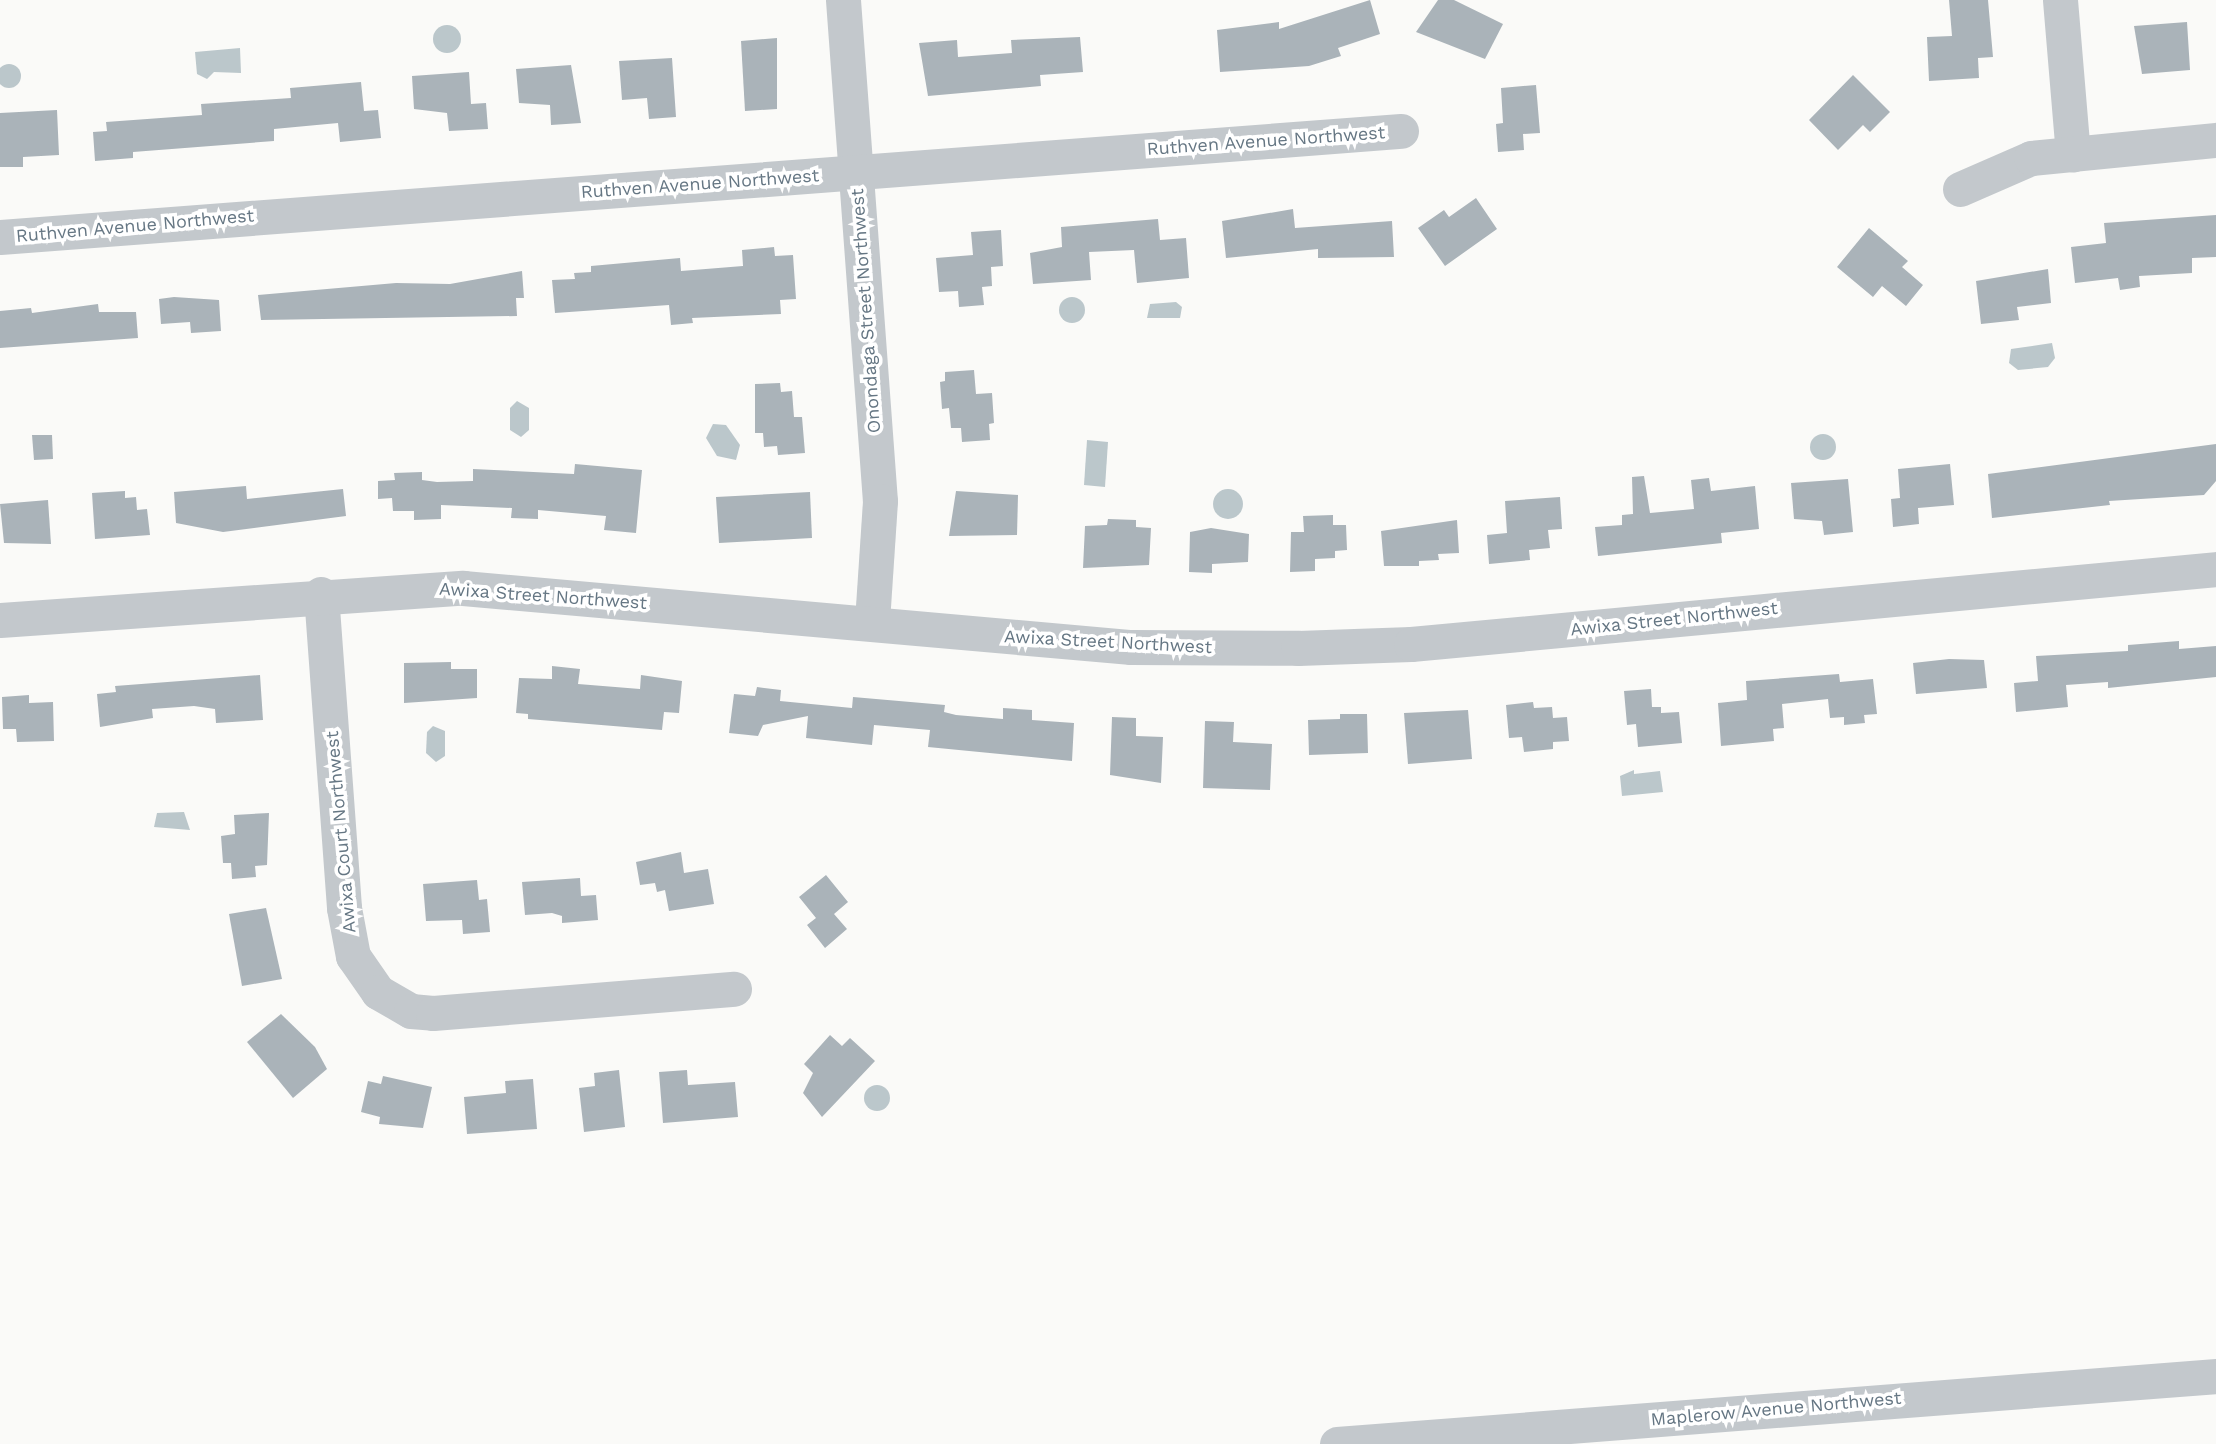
<!DOCTYPE html>
<style>
body{margin:0}
#map{position:relative;width:2216px;height:1444px;overflow:hidden;background:#fafaf8;font-family:"Work Sans",sans-serif}
div>[style]{position:absolute}
[style*='--x']{left:calc(var(--x)*1px);top:calc(var(--y)*1px);width:calc(var(--w)*1px);rotate:calc(var(--a)*1deg)}
.water>*{inset:0;background:#bbc7cb}
.round{border-radius:50%}
.building>*{inset:0;background:#aab3b9}
.minor>*{height:35px;margin:-17.5px;padding:0 17.5px;transform-origin:17.5px;border-radius:17.5px;background:#c3c8cc}
span{translate:-50% -50%;white-space:nowrap;text-align:center;line-height:1.15;-webkit-text-stroke:7px #fff;paint-order:stroke}
.street-label{font-size:18px;color:#657683}
</style>
<div id="map">
<div class="water">
<i class="round" style="left:433px;top:25px;width:28px;height:28px"></i>
<i style="clip-path:polygon(240px 48px,241px 73px,214px 72px,207px 79px,197px 74px,195px 52px)"></i>
<i class="round" style="left:-3px;top:64px;width:24px;height:24px"></i>
<i class="round" style="left:1059px;top:297px;width:26px;height:26px"></i>
<i style="clip-path:polygon(1176px 302px,1182px 307px,1180px 318px,1147px 318px,1150px 304px)"></i>
<i style="clip-path:polygon(2052px 343px,2055px 358px,2048px 367px,2018px 370px,2009px 363px,2011px 349px)"></i>
<i style="clip-path:polygon(517px 401px,529px 408px,529px 430px,521px 437px,510px 430px,510px 408px)"></i>
<i style="clip-path:polygon(713px 424px,726px 425px,740px 445px,736px 460px,717px 456px,706px 438px)"></i>
<i class="round" style="left:1810px;top:434px;width:26px;height:26px"></i>
<i style="clip-path:polygon(1087px 440px,1108px 442px,1105px 487px,1084px 485px)"></i>
<i class="round" style="left:1213px;top:489px;width:30px;height:30px"></i>
<i style="clip-path:polygon(433px 726px,445px 731px,445px 756px,436px 762px,426px 753px,427px 732px)"></i>
<i style="clip-path:polygon(1634px 770px,1634px 774px,1660px 771px,1663px 792px,1622px 796px,1620px 776px)"></i>
<i style="clip-path:polygon(184px 812px,190px 830px,154px 827px,157px 813px)"></i>
<i class="round" style="left:864px;top:1085px;width:26px;height:26px"></i>
</div>
<div class="building">
<i style="clip-path:polygon(1370px 0,1380px 34px,1338px 48px,1341px 56px,1309px 66px,1220px 72px,1217px 30px,1279px 22px,1279px 29px)"></i>
<i style="clip-path:polygon(1438px 0,1454px 0,1503px 24px,1485px 59px,1416px 32px)"></i>
<i style="clip-path:polygon(1949px 0,1988px 0,1993px 57px,1978px 58px,1979px 78px,1929px 81px,1927px 37px,1952px 36px)"></i>
<i style="clip-path:polygon(2187px 22px,2190px 70px,2142px 74px,2134px 26px)"></i>
<i style="clip-path:polygon(1080px 37px,1083px 72px,1040px 75px,1041px 86px,928px 96px,919px 43px,957px 40px,958px 57px,1012px 53px,1011px 40px)"></i>
<i style="clip-path:polygon(777px 38px,777px 109px,745px 111px,741px 41px)"></i>
<i style="clip-path:polygon(672px 58px,676px 117px,649px 119px,647px 98px,622px 100px,619px 61px)"></i>
<i style="clip-path:polygon(571px 65px,581px 123px,551px 125px,550px 105px,519px 103px,516px 69px)"></i>
<i style="clip-path:polygon(469px 72px,471px 104px,486px 103px,488px 129px,449px 131px,447px 113px,414px 109px,412px 76px)"></i>
<i style="clip-path:polygon(1853px 75px,1890px 112px,1870px 132px,1863px 125px,1838px 150px,1809px 120px)"></i>
<i style="clip-path:polygon(361px 82px,364px 111px,378px 110px,381px 138px,340px 142px,338px 123px,274px 129px,274px 141px,133px 152px,133px 158px,95px 161px,93px 132px,107px 131px,106px 122px,202px 115px,201px 104px,291px 98px,290px 88px)"></i>
<i style="clip-path:polygon(1536px 85px,1540px 133px,1523px 134px,1524px 150px,1498px 152px,1496px 124px,1503px 123px,1501px 88px)"></i>
<i style="clip-path:polygon(57px 110px,59px 155px,23px 157px,23px 167px,0 167px,0 113px)"></i>
<i style="clip-path:polygon(1476px 198px,1497px 229px,1445px 266px,1418px 228px,1444px 210px,1449px 217px)"></i>
<i style="clip-path:polygon(1293px 209px,1295px 228px,1392px 221px,1394px 257px,1318px 258px,1318px 249px,1226px 258px,1222px 221px)"></i>
<i style="clip-path:polygon(2216px 215px,2216px 257px,2192px 258px,2192px 273px,2139px 276px,2140px 287px,2120px 290px,2118px 278px,2075px 283px,2071px 247px,2106px 243px,2104px 223px)"></i>
<i style="clip-path:polygon(1158px 219px,1160px 240px,1186px 238px,1189px 278px,1137px 283px,1134px 250px,1089px 252px,1091px 280px,1033px 284px,1030px 253px,1062px 247px,1061px 227px)"></i>
<i style="clip-path:polygon(1869px 228px,1908px 261px,1902px 267px,1923px 285px,1906px 306px,1882px 286px,1873px 297px,1837px 267px)"></i>
<i style="clip-path:polygon(1001px 230px,1003px 266px,991px 267px,992px 286px,982px 287px,984px 305px,959px 307px,958px 291px,939px 292px,936px 258px,973px 255px,971px 232px)"></i>
<i style="clip-path:polygon(774px 247px,775px 256px,793px 255px,796px 299px,780px 300px,781px 314px,692px 318px,693px 323px,671px 325px,669px 305px,555px 313px,552px 280px,575px 279px,574px 273px,591px 272px,591px 266px,680px 258px,681px 271px,743px 266px,742px 250px)"></i>
<i style="clip-path:polygon(2048px 269px,2051px 303px,2017px 307px,2019px 320px,1981px 324px,1976px 281px)"></i>
<i style="clip-path:polygon(522px 271px,524px 298px,516px 298px,517px 316px,261px 320px,258px 295px,396px 283px,450px 284px)"></i>
<i style="clip-path:polygon(174px 297px,219px 300px,221px 331px,191px 333px,190px 322px,161px 324px,159px 299px)"></i>
<i style="clip-path:polygon(98px 304px,99px 312px,136px 312px,138px 338px,0 348px,0 311px,31px 308px,32px 313px)"></i>
<i style="clip-path:polygon(974px 370px,976px 394px,992px 393px,994px 423px,989px 424px,990px 440px,962px 442px,961px 428px,951px 428px,949px 408px,942px 409px,940px 382px,945px 381px,945px 372px)"></i>
<i style="clip-path:polygon(780px 383px,781px 392px,792px 391px,794px 417px,802px 417px,805px 453px,778px 455px,777px 446px,764px 447px,763px 433px,755px 433px,755px 384px)"></i>
<i style="clip-path:polygon(32px 435px,52px 435px,53px 459px,34px 460px)"></i>
<i style="clip-path:polygon(2216px 444px,2216px 481px,2204px 495px,2109px 501px,2110px 505px,1992px 518px,1988px 474px)"></i>
<i style="clip-path:polygon(575px 464px,642px 470px,636px 533px,604px 530px,606px 516px,538px 510px,538px 519px,511px 518px,512px 508px,441px 505px,441px 519px,414px 520px,414px 511px,393px 511px,392px 498px,378px 499px,378px 481px,395px 480px,394px 473px,422px 472px,422px 480px,437px 482px,473px 481px,473px 469px,574px 474px)"></i>
<i style="clip-path:polygon(1950px 464px,1954px 505px,1918px 508px,1919px 524px,1893px 527px,1891px 499px,1900px 498px,1898px 469px)"></i>
<i style="clip-path:polygon(1644px 476px,1650px 513px,1694px 509px,1691px 480px,1709px 478px,1711px 491px,1755px 486px,1759px 529px,1721px 533px,1722px 543px,1598px 556px,1595px 527px,1622px 525px,1622px 515px,1633px 514px,1632px 477px)"></i>
<i style="clip-path:polygon(1848px 479px,1853px 532px,1824px 535px,1822px 521px,1794px 519px,1791px 483px)"></i>
<i style="clip-path:polygon(246px 486px,247px 499px,343px 489px,346px 516px,223px 532px,176px 523px,174px 492px)"></i>
<i style="clip-path:polygon(125px 491px,125px 498px,136px 497px,137px 510px,147px 509px,150px 535px,95px 539px,92px 493px)"></i>
<i style="clip-path:polygon(956px 491px,1018px 495px,1017px 535px,949px 536px)"></i>
<i style="clip-path:polygon(810px 492px,812px 538px,719px 543px,716px 497px)"></i>
<i style="clip-path:polygon(1560px 497px,1562px 529px,1548px 530px,1550px 548px,1529px 550px,1530px 560px,1489px 564px,1487px 535px,1507px 533px,1505px 501px)"></i>
<i style="clip-path:polygon(48px 500px,51px 544px,4px 543px,0 504px)"></i>
<i style="clip-path:polygon(1333px 515px,1333px 525px,1346px 525px,1347px 550px,1335px 551px,1335px 558px,1315px 559px,1315px 571px,1290px 572px,1291px 532px,1304px 532px,1303px 516px)"></i>
<i style="clip-path:polygon(1108px 519px,1136px 520px,1136px 527px,1151px 528px,1149px 565px,1083px 568px,1085px 526px,1107px 525px)"></i>
<i style="clip-path:polygon(1457px 520px,1459px 553px,1438px 554px,1439px 560px,1419px 561px,1419px 566px,1384px 566px,1381px 531px)"></i>
<i style="clip-path:polygon(1211px 528px,1249px 534px,1248px 562px,1212px 564px,1212px 573px,1189px 572px,1190px 532px)"></i>
<i style="clip-path:polygon(2179px 641px,2179px 649px,2216px 646px,2216px 677px,2108px 688px,2108px 682px,2066px 685px,2068px 707px,2016px 712px,2014px 683px,2038px 681px,2036px 656px,2128px 651px,2128px 645px)"></i>
<i style="clip-path:polygon(1949px 659px,1984px 660px,1987px 688px,1916px 694px,1913px 663px)"></i>
<i style="clip-path:polygon(451px 662px,451px 669px,477px 669px,477px 698px,404px 703px,404px 663px)"></i>
<i style="clip-path:polygon(552px 666px,580px 669px,578px 684px,640px 689px,641px 675px,682px 681px,679px 713px,664px 712px,662px 730px,528px 719px,528px 714px,516px 713px,519px 678px,552px 679px)"></i>
<i style="clip-path:polygon(1839px 674px,1840px 682px,1873px 679px,1877px 714px,1864px 715px,1865px 723px,1844px 725px,1844px 717px,1830px 718px,1828px 699px,1782px 704px,1784px 728px,1773px 729px,1774px 741px,1721px 746px,1718px 703px,1747px 700px,1746px 681px)"></i>
<i style="clip-path:polygon(260px 675px,263px 720px,216px 723px,215px 709px,194px 706px,152px 709px,153px 718px,100px 727px,97px 694px,116px 692px,115px 686px)"></i>
<i style="clip-path:polygon(757px 687px,781px 690px,780px 701px,852px 708px,853px 697px,945px 705px,944px 712px,956px 715px,1003px 719px,1003px 708px,1032px 710px,1032px 720px,1074px 723px,1072px 761px,928px 747px,930px 730px,874px 725px,872px 745px,806px 738px,808px 716px,763px 725px,758px 736px,729px 733px,734px 694px,755px 696px)"></i>
<i style="clip-path:polygon(1651px 689px,1652px 707px,1661px 707px,1661px 713px,1679px 712px,1682px 743px,1638px 747px,1636px 724px,1627px 725px,1624px 691px)"></i>
<i style="clip-path:polygon(29px 695px,29px 703px,53px 702px,54px 741px,17px 742px,16px 729px,3px 729px,2px 697px)"></i>
<i style="clip-path:polygon(1533px 702px,1534px 708px,1552px 707px,1553px 718px,1567px 717px,1569px 741px,1553px 742px,1553px 749px,1524px 752px,1522px 737px,1509px 738px,1506px 705px)"></i>
<i style="clip-path:polygon(1468px 710px,1472px 759px,1408px 764px,1404px 713px)"></i>
<i style="clip-path:polygon(1340px 714px,1367px 714px,1368px 753px,1309px 755px,1308px 720px,1340px 719px)"></i>
<i style="clip-path:polygon(1112px 717px,1136px 718px,1136px 736px,1163px 737px,1161px 783px,1110px 775px)"></i>
<i style="clip-path:polygon(1205px 721px,1234px 722px,1233px 742px,1272px 744px,1270px 790px,1203px 788px)"></i>
<i style="clip-path:polygon(269px 813px,267px 865px,255px 866px,256px 877px,232px 879px,231px 863px,223px 863px,221px 836px,235px 834px,234px 815px)"></i>
<i style="clip-path:polygon(681px 852px,684px 873px,708px 869px,714px 904px,669px 911px,665px 890px,657px 892px,655px 883px,640px 885px,636px 862px)"></i>
<i style="clip-path:polygon(826px 875px,848px 902px,834px 914px,847px 929px,825px 948px,807px 925px,816px 918px,799px 897px)"></i>
<i style="clip-path:polygon(580px 878px,581px 896px,596px 895px,598px 920px,562px 923px,562px 916px,552px 913px,525px 915px,522px 882px)"></i>
<i style="clip-path:polygon(477px 880px,479px 900px,487px 899px,490px 932px,463px 934px,462px 920px,426px 921px,423px 884px)"></i>
<i style="clip-path:polygon(266px 908px,282px 979px,242px 986px,229px 914px)"></i>
<i style="clip-path:polygon(281px 1014px,315px 1047px,327px 1069px,293px 1098px,247px 1042px)"></i>
<i style="clip-path:polygon(830px 1035px,842px 1046px,850px 1038px,875px 1061px,822px 1117px,803px 1093px,813px 1073px,804px 1064px)"></i>
<i style="clip-path:polygon(619px 1070px,625px 1127px,584px 1132px,579px 1088px,595px 1086px,594px 1073px)"></i>
<i style="clip-path:polygon(687px 1070px,688px 1085px,735px 1082px,738px 1117px,663px 1123px,659px 1072px)"></i>
<i style="clip-path:polygon(383px 1076px,432px 1087px,423px 1128px,379px 1124px,380px 1117px,361px 1112px,368px 1081px,381px 1084px)"></i>
<i style="clip-path:polygon(533px 1079px,537px 1129px,467px 1134px,464px 1097px,506px 1093px,505px 1081px)"></i>
</div>
<div class="minor">
<i style="--x:843;--y:0;--w:502;--a:85.78"></i>
<i style="--x:880;--y:501;--w:121;--a:93.8"></i>
<i style="--x:2060;--y:0;--w:155;--a:85.2"></i>
<i style="--x:1960;--y:189;--w:77;--a:-23.6"></i>
<i style="--x:2031;--y:158;--w:186;--a:-5.6"></i>
<i style="--x:0;--y:237;--w:1405;--a:-4.33"></i>
<i style="--x:321;--y:594;--w:315;--a:85.8"></i>
<i style="--x:344;--y:908;--w:49;--a:79.4"></i>
<i style="--x:353;--y:956;--w:44;--a:55.2"></i>
<i style="--x:378;--y:992;--w:38;--a:30"></i>
<i style="--x:411;--y:1011;--w:22;--a:5"></i>
<i style="--x:433;--y:1013;--w:302;--a:-4.6"></i>
<i style="--x:0;--y:620;--w:464;--a:-4"></i>
<i style="--x:463;--y:588;--w:671;--a:5.05"></i>
<i style="--x:1131;--y:647;--w:167;--a:0.3"></i>
<i style="--x:1298;--y:648;--w:113;--a:-2"></i>
<i style="--x:1411;--y:644;--w:808;--a:-5.32"></i>
<i style="--x:1337;--y:1444;--w:882;--a:-4.42"></i>
</div>
<div class="street-label">
<span style="left:1266px;top:141px;rotate:-4deg">Ruthven Avenue Northwest</span>
<span style="left:700px;top:184px;rotate:-4deg">Ruthven Avenue Northwest</span>
<span style="left:135px;top:226px;rotate:-5deg">Ruthven Avenue Northwest</span>
<span style="left:866px;top:311px;rotate:-94deg">Onondaga Street Northwest</span>
<span style="left:543px;top:596px;rotate:4deg">Awixa Street Northwest</span>
<span style="left:1674px;top:619px;rotate:-6deg">Awixa Street Northwest</span>
<span style="left:1108px;top:642px;rotate:3deg">Awixa Street Northwest</span>
<span style="left:341px;top:832px;rotate:-95deg">Awixa Court Northwest</span>
<span style="left:1776px;top:1409px;rotate:-5deg">Maplerow Avenue Northwest</span>
</div>
</div>
